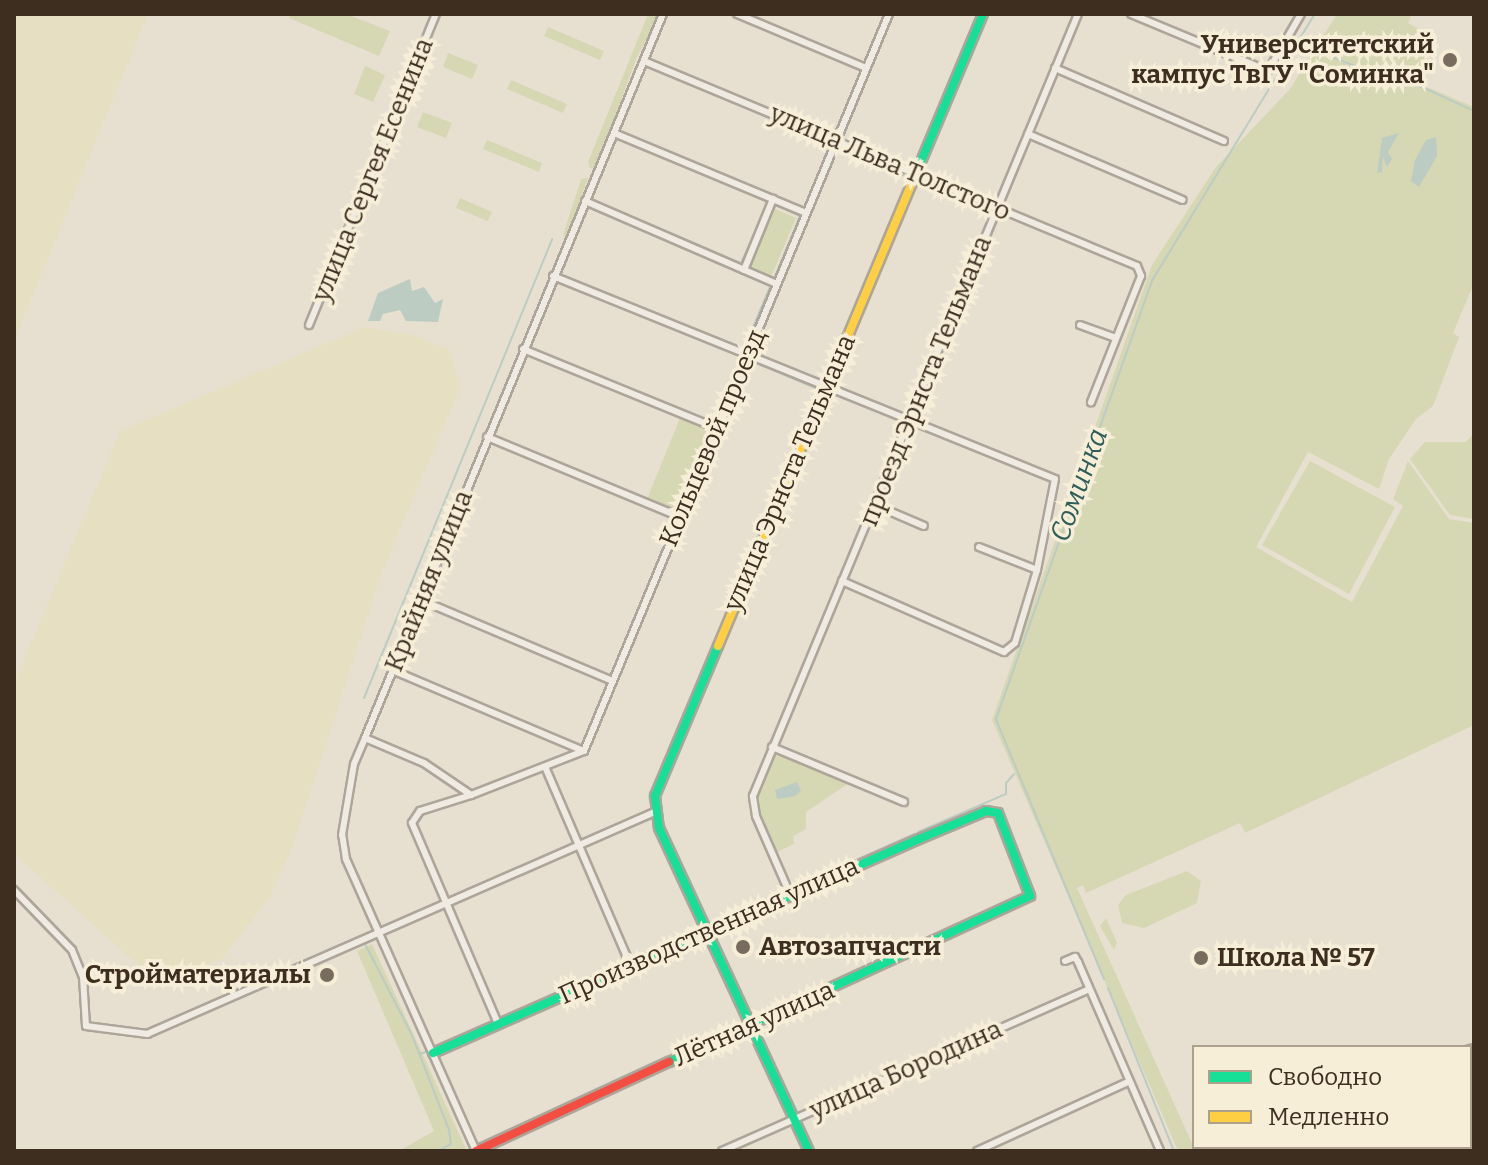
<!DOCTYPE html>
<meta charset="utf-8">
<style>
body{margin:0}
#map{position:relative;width:1488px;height:1165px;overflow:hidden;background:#e7e0d1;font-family:Bitter,serif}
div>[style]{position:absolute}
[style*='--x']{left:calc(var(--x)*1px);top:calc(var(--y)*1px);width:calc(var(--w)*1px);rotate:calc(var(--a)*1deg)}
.farmland>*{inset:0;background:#e6dfc2}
.green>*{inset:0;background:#d6d7b3}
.water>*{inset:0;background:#bcccc2}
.stream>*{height:2px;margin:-1px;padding:0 1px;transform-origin:1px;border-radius:1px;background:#bcccc2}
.roads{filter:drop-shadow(2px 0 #ada599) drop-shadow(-2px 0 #ada599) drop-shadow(0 2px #ada599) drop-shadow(0 -2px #ada599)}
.street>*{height:6px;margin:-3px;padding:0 3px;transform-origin:3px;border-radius:3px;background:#efebe3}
.fast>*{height:8px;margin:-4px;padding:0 4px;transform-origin:4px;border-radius:4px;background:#16e098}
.slow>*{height:8px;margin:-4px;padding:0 4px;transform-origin:4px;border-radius:4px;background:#ffcf43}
.jam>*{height:8px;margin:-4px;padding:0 4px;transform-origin:4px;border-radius:4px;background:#f24e42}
.dots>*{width:22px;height:22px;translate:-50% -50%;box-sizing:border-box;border:4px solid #f7eed8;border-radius:50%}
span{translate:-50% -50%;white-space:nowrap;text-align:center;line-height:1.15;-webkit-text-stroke:7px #f7eed8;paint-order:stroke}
.poi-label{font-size:26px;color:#3d2e20;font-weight:700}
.right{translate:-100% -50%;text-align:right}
.left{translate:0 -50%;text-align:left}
.street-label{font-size:26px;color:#3d2e20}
.water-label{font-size:28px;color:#2f5d5a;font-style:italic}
.frame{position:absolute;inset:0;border:16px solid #3d2e20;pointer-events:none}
.legend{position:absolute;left:1192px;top:1045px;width:280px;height:104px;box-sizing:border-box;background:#f7eed8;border:2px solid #ada18e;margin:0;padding:10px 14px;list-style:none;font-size:24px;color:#3d2e20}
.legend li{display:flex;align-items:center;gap:16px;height:40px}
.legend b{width:40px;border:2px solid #ada18e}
</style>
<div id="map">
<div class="farmland">
<i style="clip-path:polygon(14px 14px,148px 14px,14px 342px)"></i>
<i style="clip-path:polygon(364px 327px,409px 334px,449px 349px,461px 386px,381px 575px,293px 846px,270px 897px,222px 959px,158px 983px,14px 854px,14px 683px,120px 431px)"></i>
</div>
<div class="green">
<i style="clip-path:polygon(291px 14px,346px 14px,390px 31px,379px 56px,289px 18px)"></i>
<i style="clip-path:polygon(648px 14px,660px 14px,637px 57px,596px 168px,590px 168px,588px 162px)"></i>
<i style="clip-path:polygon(1337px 14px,1412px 14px,1408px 23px,1434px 38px,1417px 83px,1474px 107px,1474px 283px,1453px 333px,1459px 337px,1433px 406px,1416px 419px,1389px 459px,1379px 489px,1308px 452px,1256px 547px,1352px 602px,1403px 506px,1393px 499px,1408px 461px,1449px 519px,1474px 523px,1474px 725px,1245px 833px,1240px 823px,1086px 893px,1083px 885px,1077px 888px,1195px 1150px,1178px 1151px,992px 720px,1152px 265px,1216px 167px,1290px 89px)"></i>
<i style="clip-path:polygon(548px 27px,604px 51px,600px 60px,544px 36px)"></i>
<i style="clip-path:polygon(448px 53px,478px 65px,472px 79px,443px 67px)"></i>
<i style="clip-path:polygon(365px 66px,385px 75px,373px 102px,354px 94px)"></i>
<i style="clip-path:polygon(511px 80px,567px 104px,563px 113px,507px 89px)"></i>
<i style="clip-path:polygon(423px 112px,452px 123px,446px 138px,417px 127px)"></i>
<i style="clip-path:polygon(487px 140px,542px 163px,539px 172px,483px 149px)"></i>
<i style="clip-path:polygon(588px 178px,567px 237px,563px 235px,581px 179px)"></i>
<i style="clip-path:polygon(460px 198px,492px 212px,488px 221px,456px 208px)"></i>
<i style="clip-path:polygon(773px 208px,796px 218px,771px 277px,749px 268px)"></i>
<i style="clip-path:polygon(680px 418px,713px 431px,680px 513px,647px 499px)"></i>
<i style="clip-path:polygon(1474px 433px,1474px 519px,1450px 515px,1410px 459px,1425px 442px,1466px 442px)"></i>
<i style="clip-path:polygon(1310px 461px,1395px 507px,1349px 594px,1262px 545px)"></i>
<i style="clip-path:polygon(773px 750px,852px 781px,806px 812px,806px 829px,793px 836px,794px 844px,775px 853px,756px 798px)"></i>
<i style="clip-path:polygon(1187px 871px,1201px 881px,1197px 903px,1144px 928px,1122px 923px,1118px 905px,1126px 895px)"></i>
<i style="clip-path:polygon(1106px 918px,1117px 943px,1114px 950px,1100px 926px)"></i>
<i style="clip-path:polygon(372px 944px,467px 1151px,399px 1151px,434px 1131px,357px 951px)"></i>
</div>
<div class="water">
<i style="clip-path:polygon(1399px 133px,1388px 152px,1392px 159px,1387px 167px,1383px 157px,1382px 172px,1377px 173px,1382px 138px)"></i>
<i style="clip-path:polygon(1436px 137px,1437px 156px,1419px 187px,1411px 181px,1415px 160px,1426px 140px)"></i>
<i style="clip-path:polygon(410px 279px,412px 291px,424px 287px,435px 303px,443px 299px,438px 322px,406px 321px,400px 310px,383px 314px,380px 321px,368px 321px,378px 293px)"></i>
<i style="clip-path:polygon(797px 782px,801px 791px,795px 796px,777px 799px,775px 790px)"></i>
</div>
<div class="stream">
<i style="--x:1297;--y:43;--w:89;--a:21.7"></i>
<i style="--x:1384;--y:77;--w:39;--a:15"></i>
<i style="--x:1422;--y:87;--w:57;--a:24.8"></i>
<i style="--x:842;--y:138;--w:61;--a:22.3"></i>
<i style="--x:836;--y:148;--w:74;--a:22.1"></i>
<i style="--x:590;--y:199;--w:164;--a:23"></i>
<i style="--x:741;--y:263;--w:67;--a:-65.3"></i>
<i style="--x:772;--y:203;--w:31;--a:25"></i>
<i style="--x:800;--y:216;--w:70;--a:112.6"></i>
<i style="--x:588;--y:207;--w:198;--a:23.5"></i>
<i style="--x:562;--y:275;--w:196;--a:22.1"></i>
<i style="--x:744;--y:349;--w:70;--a:-67.4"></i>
<i style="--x:560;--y:282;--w:197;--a:22.4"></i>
<i style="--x:753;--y:352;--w:77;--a:22.9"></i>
<i style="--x:749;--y:360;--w:77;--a:22.9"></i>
<i style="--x:364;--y:698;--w:496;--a:-67.7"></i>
<i style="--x:918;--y:832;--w:96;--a:-23.4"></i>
<i style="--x:1006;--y:794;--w:11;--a:-90"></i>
<i style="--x:1006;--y:783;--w:12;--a:-48"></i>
<i style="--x:791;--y:889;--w:135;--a:-24.1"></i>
<i style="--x:717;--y:921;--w:74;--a:-23.8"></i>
<i style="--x:365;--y:944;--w:102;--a:62.7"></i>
<i style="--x:412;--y:1035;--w:102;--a:68.7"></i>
<i style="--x:449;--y:1130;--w:14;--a:82"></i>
<i style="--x:451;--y:1144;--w:15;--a:152"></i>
<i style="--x:633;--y:961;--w:71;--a:-25.8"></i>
<i style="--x:1104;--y:979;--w:282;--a:-112.6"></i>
<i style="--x:996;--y:719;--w:467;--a:-70.4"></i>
<i style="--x:1153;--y:279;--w:311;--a:-58.6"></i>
<i style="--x:1108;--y:988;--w:176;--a:68"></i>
<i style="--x:438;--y:1046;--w:39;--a:-23"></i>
<i style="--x:420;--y:1054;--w:9;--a:-21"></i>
</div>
<div class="roads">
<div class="street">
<i style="--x:737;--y:14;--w:140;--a:22.7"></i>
<i style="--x:1131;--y:14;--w:148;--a:22.6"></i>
<i style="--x:1268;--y:71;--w:66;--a:-59.9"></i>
<i style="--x:644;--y:61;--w:534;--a:22.58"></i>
<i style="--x:1137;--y:266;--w:11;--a:68"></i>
<i style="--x:1141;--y:276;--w:136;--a:111.6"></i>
<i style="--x:1055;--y:68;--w:184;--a:23.4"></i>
<i style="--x:614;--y:133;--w:208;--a:22.6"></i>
<i style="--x:1028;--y:134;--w:168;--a:23.1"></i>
<i style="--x:585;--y:201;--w:209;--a:23.4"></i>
<i style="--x:744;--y:270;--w:77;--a:-67.8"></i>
<i style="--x:553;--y:276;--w:541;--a:22.02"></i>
<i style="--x:1055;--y:479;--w:93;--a:101.2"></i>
<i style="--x:1037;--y:570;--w:76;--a:106.8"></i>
<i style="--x:1015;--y:643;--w:14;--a:141"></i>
<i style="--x:1004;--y:652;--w:177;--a:-156.3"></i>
<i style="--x:309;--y:325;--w:336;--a:-67.8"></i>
<i style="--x:1080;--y:325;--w:37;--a:20"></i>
<i style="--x:523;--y:349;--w:209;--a:22.2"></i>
<i style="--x:487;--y:437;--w:209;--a:22.5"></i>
<i style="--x:875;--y:505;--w:53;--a:23.2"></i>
<i style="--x:979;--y:547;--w:62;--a:21.6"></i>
<i style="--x:421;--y:600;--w:208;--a:22.9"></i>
<i style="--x:392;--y:670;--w:208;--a:22.9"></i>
<i style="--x:365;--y:738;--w:64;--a:23"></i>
<i style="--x:424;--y:763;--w:57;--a:34.2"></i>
<i style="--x:471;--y:795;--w:121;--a:-21.3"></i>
<i style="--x:584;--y:751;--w:798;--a:-67.52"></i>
<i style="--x:772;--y:747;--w:143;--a:22.6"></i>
<i style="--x:546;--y:769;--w:215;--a:66.7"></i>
<i style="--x:471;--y:795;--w:53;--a:162.6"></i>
<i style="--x:420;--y:811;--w:14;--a:124"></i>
<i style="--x:412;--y:823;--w:219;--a:66.8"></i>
<i style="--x:14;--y:890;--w:83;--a:46"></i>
<i style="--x:72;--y:950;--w:29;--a:68"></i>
<i style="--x:83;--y:977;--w:49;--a:86.5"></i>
<i style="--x:86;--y:1026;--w:62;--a:7.5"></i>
<i style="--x:147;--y:1034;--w:554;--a:-23.61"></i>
<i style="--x:790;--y:894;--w:85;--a:-113.6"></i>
<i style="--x:756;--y:816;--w:20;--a:-99"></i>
<i style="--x:753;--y:796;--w:847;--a:-67.43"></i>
<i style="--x:1065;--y:961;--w:11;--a:-22"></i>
<i style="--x:1075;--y:957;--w:6;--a:59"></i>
<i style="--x:1078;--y:962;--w:206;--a:66.5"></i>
<i style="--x:476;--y:1151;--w:320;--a:-114"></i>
<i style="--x:346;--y:859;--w:24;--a:-99"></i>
<i style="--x:342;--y:835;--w:72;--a:-80.4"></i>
<i style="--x:354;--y:764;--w:28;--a:-67"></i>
<i style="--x:365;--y:738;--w:783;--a:-67.63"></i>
<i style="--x:722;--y:1151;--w:401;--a:-23.8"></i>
<i style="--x:977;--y:1151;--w:166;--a:-24.6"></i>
</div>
<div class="fast">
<i style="--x:912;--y:183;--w:183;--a:-67.2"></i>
<i style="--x:718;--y:646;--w:163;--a:112.8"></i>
<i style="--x:655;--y:796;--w:32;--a:83"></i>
<i style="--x:659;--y:828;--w:356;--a:65.1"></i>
<i style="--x:1470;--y:1050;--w:4;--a:-14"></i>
<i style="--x:433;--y:1053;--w:531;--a:-23.77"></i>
<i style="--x:919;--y:839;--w:73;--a:-22.7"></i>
<i style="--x:986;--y:811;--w:12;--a:9"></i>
<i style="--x:998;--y:813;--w:89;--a:68.9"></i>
<i style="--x:1030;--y:896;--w:397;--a:155.3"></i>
<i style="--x:1244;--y:1151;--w:10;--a:-24"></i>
</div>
<div class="slow">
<i style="--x:718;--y:646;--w:502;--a:-67.27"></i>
</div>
<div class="jam">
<i style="--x:476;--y:1151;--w:213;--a:-24.8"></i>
</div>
</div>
<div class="dots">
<i style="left:1450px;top:60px;background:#786c5e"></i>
<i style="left:743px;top:947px;background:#786c5e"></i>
<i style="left:1201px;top:958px;background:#786c5e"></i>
<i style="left:327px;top:975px;background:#786c5e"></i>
</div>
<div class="poi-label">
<span class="right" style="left:1434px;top:60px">Университетский<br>кампус ТвГУ "Соминка"</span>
<span class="left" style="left:759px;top:947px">Автозапчасти</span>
<span class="left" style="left:1217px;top:958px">Школа № 57</span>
<span class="right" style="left:311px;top:975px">Стройматериалы</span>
</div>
<div class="street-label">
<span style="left:890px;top:163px;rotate:23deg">улица Льва Толстого</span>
<span style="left:373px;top:170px;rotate:-68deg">улица Сергея Есенина</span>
<span style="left:926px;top:381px;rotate:-68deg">проезд Эрнста Тельмана</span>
<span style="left:713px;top:438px;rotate:-67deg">Кольцевой проезд</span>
<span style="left:790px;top:473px;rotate:-67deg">улица Эрнста Тельмана</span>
<span style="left:429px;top:581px;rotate:-68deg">Крайняя улица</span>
<span style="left:709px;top:931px;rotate:-24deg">Производственная улица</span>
<span style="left:754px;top:1024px;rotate:-24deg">Лётная улица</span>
<span style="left:906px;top:1070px;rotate:-24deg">улица Бородина</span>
</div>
<div class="water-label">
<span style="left:1079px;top:485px;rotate:-70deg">Соминка</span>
</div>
<div class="frame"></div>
<ul class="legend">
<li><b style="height:10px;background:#16e098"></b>Свободно</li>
<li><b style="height:10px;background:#ffcf43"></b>Медленно</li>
</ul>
</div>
